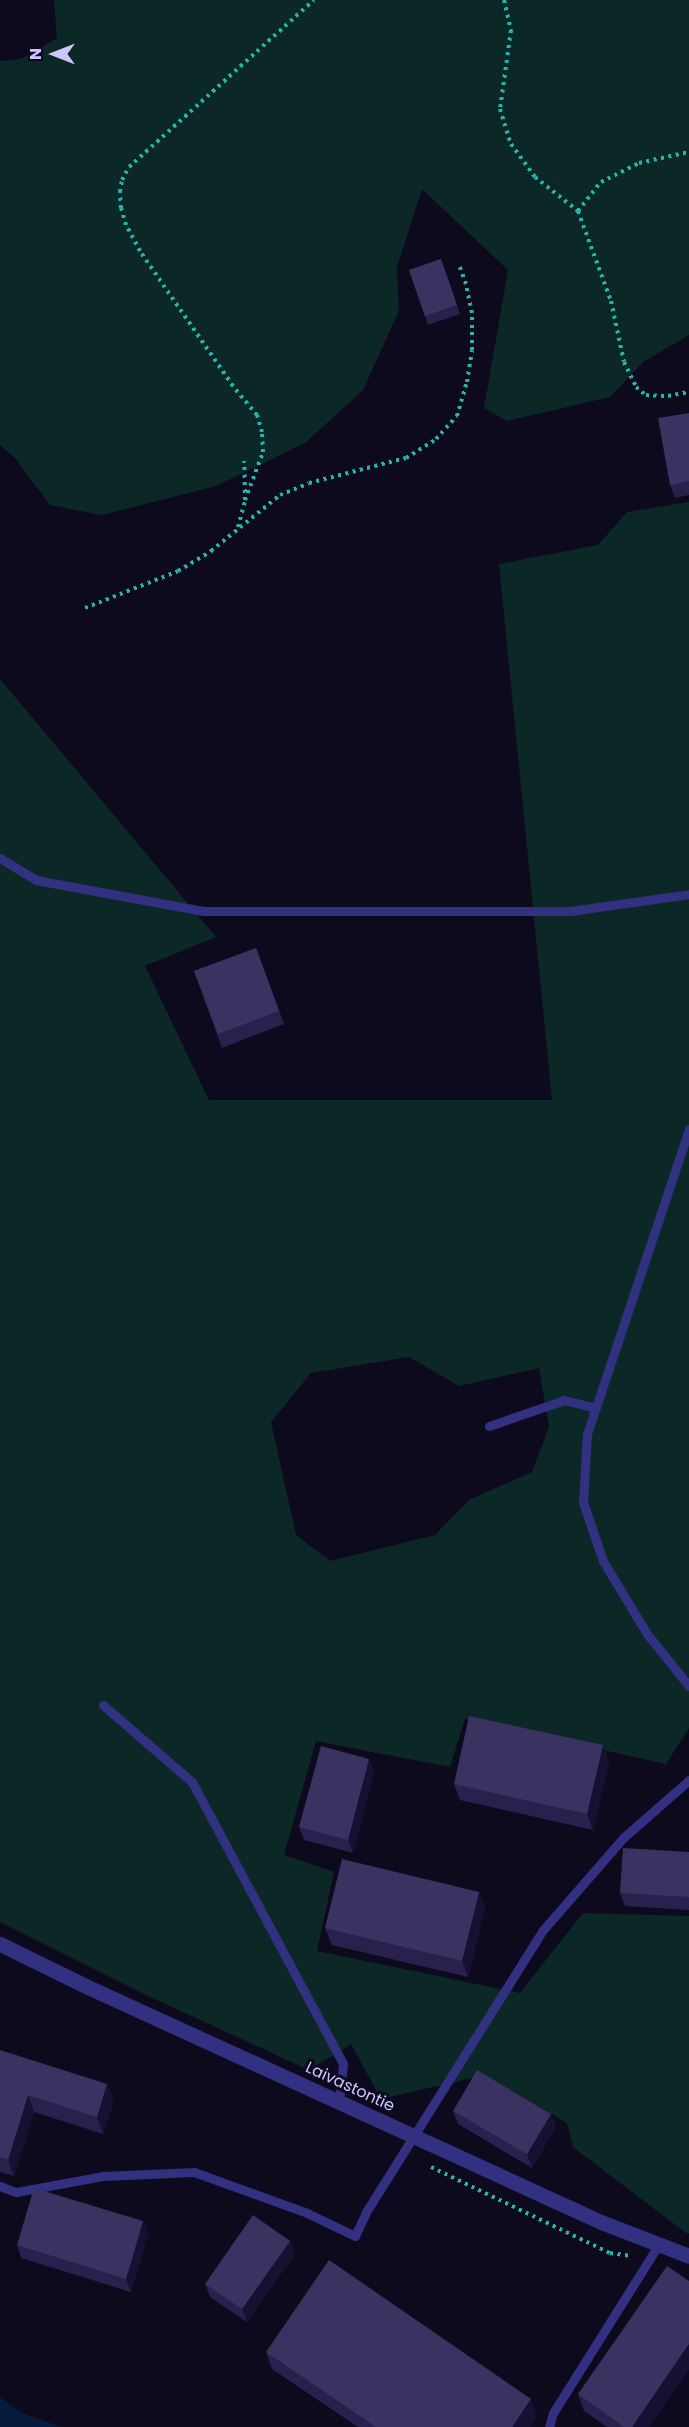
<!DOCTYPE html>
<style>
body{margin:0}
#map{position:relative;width:689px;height:2427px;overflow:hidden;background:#0d0a1e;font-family:Poppins,sans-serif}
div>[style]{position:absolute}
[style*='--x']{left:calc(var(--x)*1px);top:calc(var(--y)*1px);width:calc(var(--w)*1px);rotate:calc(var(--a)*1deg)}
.green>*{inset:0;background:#0c2826}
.water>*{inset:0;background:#051a3c}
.path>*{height:4px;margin-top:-2px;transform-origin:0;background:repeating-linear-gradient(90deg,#22b7ab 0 3px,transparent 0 7.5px)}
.service>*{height:9px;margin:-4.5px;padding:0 4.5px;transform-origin:4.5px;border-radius:4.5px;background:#323081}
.minor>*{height:15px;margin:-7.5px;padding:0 7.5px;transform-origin:7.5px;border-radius:7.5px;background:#323081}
.wall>*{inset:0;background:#28204d}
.shaded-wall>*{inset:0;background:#161032}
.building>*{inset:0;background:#3a3260}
span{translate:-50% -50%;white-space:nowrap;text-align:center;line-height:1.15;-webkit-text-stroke:6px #0d0a1e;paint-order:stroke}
.street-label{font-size:16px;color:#ccc6ff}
.north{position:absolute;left:24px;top:24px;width:60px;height:60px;-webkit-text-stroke:4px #0d0a1e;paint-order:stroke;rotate:270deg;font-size:16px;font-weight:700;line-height:24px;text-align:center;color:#ccc6ff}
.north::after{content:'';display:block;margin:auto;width:21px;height:27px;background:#ccc6ff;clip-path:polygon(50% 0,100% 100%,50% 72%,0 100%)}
</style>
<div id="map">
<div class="green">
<i style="clip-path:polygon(54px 0,689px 0,689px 335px,643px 362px,610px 397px,507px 421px,484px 408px,508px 270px,422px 189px,397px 267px,399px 311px,363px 390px,305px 443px,216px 486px,102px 515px,50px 505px,15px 458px,0 445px,0 61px,21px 59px,57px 38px)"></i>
<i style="clip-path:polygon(evenodd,689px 502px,689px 1728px,666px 1764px,465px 1719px,450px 1767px,316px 1741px,284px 1855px,334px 1872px,317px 1951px,520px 1993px,583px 1913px,689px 1916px,689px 2233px,686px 2233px,573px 2147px,567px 2123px,485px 2075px,381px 2099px,351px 2044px,309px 2070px,146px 1995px,0 1922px,0 679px,216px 937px,145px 966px,209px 1100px,552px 1100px,499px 564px,598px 545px,627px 512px,689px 502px,409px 1357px,459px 1386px,539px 1368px,549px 1427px,532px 1472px,469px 1500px,435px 1535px,330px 1561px,296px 1535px,271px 1422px,311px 1373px,409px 1357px)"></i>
</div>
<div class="water">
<i style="clip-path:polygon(0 2397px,22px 2413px,62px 2427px,0 2427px)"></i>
</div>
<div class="path">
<i style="--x:504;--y:0;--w:31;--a:77"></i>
<i style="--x:511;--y:30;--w:80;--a:97.9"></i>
<i style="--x:500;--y:109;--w:37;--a:73"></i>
<i style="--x:511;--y:144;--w:41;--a:54"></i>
<i style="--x:535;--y:177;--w:55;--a:38.3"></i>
<i style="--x:578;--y:211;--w:96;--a:69.9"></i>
<i style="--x:611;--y:301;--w:62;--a:78"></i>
<i style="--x:624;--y:362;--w:28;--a:64"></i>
<i style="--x:636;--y:387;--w:13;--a:39"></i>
<i style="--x:646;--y:395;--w:22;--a:3"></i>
<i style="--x:668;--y:396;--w:21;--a:-11"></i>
<i style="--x:578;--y:211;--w:37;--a:-52"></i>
<i style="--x:601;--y:182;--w:42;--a:-26.6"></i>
<i style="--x:639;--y:163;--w:51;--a:-12.4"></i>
<i style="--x:245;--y:500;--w:51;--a:-69.4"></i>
<i style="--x:263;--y:452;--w:20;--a:-93"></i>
<i style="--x:262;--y:432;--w:18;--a:-106"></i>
<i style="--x:257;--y:415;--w:38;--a:-130"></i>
<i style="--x:233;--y:386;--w:164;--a:-124.6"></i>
<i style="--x:140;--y:251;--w:30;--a:-118"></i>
<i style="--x:126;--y:225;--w:18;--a:-106"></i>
<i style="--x:121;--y:208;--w:16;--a:-94"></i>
<i style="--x:120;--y:192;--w:12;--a:-81"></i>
<i style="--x:122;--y:180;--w:15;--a:-62"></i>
<i style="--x:129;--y:167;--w:249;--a:-42.1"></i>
<i style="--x:238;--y:527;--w:28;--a:-75"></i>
<i style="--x:245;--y:500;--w:39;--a:-91"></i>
<i style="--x:85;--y:608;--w:100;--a:-21.7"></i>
<i style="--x:178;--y:571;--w:39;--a:-31"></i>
<i style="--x:211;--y:551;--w:89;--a:-39.1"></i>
<i style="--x:280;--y:495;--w:31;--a:-22"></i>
<i style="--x:309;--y:483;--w:100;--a:-14.5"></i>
<i style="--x:406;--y:458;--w:36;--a:-32"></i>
<i style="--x:436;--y:439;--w:31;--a:-48"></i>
<i style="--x:457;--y:416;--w:35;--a:-74"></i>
<i style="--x:467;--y:382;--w:32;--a:-81"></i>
<i style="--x:472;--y:350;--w:37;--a:-90"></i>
<i style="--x:472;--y:313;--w:30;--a:-102"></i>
<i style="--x:466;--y:284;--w:20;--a:-110"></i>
<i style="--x:431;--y:2167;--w:199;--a:25.7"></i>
<i style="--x:610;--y:2253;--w:22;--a:8"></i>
</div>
<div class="service">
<i style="--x:0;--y:858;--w:42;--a:31.4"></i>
<i style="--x:36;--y:880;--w:170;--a:10.5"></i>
<i style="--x:203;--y:911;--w:367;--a:0"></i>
<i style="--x:570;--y:911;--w:120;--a:-8.1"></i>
<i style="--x:689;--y:1129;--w:321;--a:108.5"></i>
<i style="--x:587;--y:1433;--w:69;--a:93.3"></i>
<i style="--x:583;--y:1502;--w:62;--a:71.3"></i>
<i style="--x:603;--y:1561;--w:85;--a:58.9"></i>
<i style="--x:647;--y:1634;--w:67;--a:51.1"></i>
<i style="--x:489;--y:1426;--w:79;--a:-19.1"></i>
<i style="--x:564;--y:1400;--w:33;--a:14"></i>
<i style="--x:103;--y:1705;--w:118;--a:40.9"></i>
<i style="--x:192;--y:1782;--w:320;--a:61.8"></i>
<i style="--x:343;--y:2064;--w:38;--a:96"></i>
<i style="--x:0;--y:2186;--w:17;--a:21"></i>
<i style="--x:16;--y:2192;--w:88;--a:-10.4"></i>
<i style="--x:103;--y:2176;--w:91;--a:-2.5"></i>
<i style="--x:194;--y:2172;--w:120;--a:19.9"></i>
<i style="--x:307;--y:2213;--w:53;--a:25.6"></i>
<i style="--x:355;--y:2236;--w:26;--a:-65"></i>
<i style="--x:366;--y:2212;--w:333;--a:-57.9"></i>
<i style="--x:543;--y:1930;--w:122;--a:-49"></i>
<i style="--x:623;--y:1838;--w:88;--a:-41.3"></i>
<i style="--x:549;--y:2427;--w:15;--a:-74"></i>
<i style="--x:553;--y:2413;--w:199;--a:-57.9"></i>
</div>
<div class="minor">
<i style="--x:0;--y:1944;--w:100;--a:26.1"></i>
<i style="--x:90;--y:1988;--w:562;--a:24.6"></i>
<i style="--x:601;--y:2222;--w:94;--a:21.1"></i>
</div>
<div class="wall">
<i style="clip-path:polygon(441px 259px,460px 314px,428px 325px,409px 270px)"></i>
<i style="clip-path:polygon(689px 413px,689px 495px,675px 498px,670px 485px)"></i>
<i style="clip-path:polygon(256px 948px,284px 1024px,222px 1048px,194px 971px)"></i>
<i style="clip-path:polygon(603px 1745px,609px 1762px,593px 1830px,460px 1800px,454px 1784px)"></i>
<i style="clip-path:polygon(369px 1759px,374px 1772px,353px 1853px,304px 1840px,299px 1827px)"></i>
<i style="clip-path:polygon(689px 1852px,689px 1910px,625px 1906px,620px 1893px)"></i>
<i style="clip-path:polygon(479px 1892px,485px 1908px,468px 1977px,332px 1945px,325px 1928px)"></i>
<i style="clip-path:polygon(0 2050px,114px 2100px,103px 2134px,34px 2112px,14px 2176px,0 2172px)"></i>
<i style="clip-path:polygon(453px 2111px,551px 2114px,556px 2127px,532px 2168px,458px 2124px)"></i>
<i style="clip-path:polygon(143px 2221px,148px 2234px,131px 2292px,21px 2258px,17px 2245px)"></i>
<i style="clip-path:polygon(290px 2241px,295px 2254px,247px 2322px,210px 2297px,205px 2284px)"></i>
<i style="clip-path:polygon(266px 2352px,537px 2416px,530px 2427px,358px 2427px,272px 2369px)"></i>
<i style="clip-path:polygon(578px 2394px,649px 2427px,607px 2427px,584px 2411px)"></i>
</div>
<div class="shaded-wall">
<i style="clip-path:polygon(603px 1745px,609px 1762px,593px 1830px,587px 1814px)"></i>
<i style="clip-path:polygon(369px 1759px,374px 1772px,353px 1853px,348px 1840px)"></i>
<i style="clip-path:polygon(479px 1892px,485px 1908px,468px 1977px,462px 1961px)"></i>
<i style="clip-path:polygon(107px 2084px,114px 2100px,103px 2134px,97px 2117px)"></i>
<i style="clip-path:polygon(28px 2095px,34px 2112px,14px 2176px,8px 2160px)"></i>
<i style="clip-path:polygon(551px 2114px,556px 2127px,532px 2168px,527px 2154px)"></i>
<i style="clip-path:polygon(143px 2221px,148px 2234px,131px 2292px,126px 2279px)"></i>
<i style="clip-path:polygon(290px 2241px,295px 2254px,247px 2322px,242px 2309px)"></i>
<i style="clip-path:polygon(689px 2344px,689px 2370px,649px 2427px,632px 2427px)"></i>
<i style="clip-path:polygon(531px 2399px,537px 2416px,530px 2427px,512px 2427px)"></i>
</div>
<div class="building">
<i style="clip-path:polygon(441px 259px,457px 305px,425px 316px,409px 270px)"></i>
<i style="clip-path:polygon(689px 413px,689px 481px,670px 485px,658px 418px)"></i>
<i style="clip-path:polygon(256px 948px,279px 1011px,218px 1034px,194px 971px)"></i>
<i style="clip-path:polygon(469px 1716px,603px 1745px,587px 1814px,454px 1784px)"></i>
<i style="clip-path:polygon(321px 1746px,369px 1759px,348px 1840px,299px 1827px)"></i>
<i style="clip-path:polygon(623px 1848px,689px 1852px,689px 1897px,620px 1893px)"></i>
<i style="clip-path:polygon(342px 1859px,479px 1892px,462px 1961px,325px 1928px)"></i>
<i style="clip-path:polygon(0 2050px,107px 2084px,97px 2117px,28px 2095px,8px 2160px,0 2157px)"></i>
<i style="clip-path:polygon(477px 2070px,551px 2114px,527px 2154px,453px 2111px)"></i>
<i style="clip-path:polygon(34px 2188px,143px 2221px,126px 2279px,17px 2245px)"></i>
<i style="clip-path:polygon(253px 2215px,290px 2241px,242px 2309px,205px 2284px)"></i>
<i style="clip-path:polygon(329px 2260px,531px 2399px,512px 2427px,376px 2427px,266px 2352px)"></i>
<i style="clip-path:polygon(667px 2266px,689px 2281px,689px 2344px,632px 2427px,624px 2427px,578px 2394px)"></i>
</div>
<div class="street-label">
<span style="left:350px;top:2087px;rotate:25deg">Laivastontie</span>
</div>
<div class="north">N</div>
</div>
